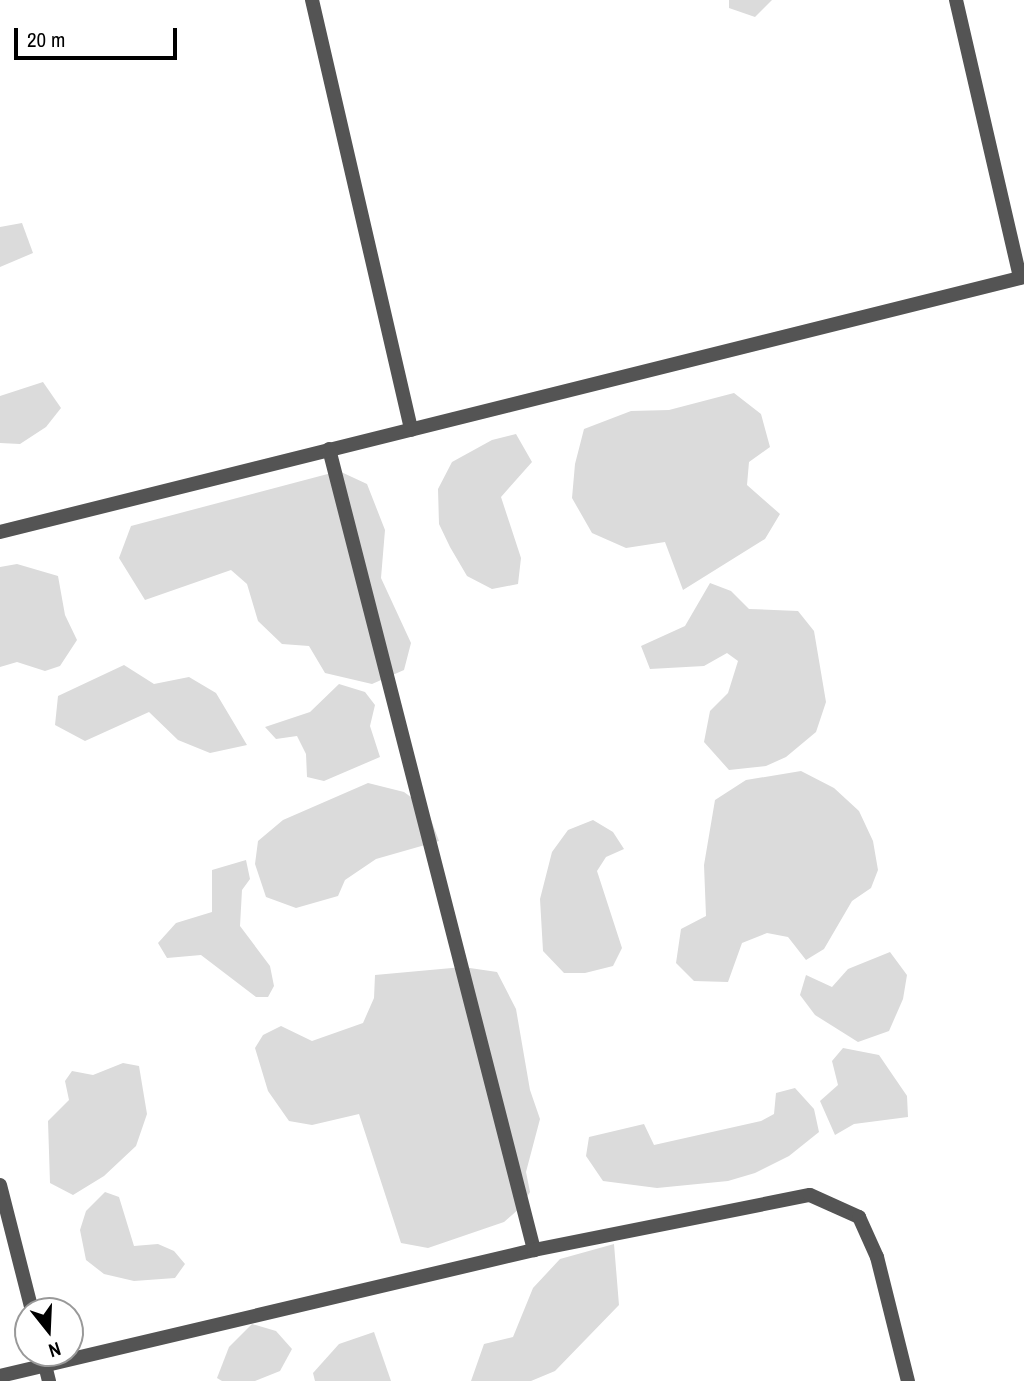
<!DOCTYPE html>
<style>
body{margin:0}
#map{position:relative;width:1024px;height:1381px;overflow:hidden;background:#fff;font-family:"Archivo Narrow",sans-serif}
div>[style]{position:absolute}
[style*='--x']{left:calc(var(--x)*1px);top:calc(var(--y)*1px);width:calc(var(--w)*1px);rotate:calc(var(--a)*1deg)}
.green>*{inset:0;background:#dbdbdb}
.minor>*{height:14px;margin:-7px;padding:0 7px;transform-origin:7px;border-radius:7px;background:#545454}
span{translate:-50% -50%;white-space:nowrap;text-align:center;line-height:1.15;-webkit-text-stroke:7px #fff;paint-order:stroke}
.north{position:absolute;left:14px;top:1297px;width:70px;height:70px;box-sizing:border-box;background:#fff;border:2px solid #999;border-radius:50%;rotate:162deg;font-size:19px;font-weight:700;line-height:28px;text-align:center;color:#000}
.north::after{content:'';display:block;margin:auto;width:24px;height:32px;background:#000;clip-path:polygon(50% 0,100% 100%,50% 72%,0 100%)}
.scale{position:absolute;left:14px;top:28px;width:163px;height:32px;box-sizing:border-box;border:4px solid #000;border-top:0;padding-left:9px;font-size:21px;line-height:24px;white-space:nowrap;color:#000;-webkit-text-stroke:5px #fff;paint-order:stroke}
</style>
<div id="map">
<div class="green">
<i style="clip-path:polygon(729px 0,772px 0,755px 17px,729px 8px)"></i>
<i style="clip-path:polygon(22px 223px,33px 253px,0 267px,0 227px)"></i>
<i style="clip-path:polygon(43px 382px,61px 408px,46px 427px,20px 444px,0 443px,0 396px)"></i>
<i style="clip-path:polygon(734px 393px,761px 414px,770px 447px,749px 462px,747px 485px,780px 514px,765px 539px,683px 590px,665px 542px,626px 548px,592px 533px,572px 498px,575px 464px,584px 429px,631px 411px,669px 410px)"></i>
<i style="clip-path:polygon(516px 434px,532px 462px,501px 497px,521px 558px,518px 584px,492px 589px,467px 576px,450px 547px,439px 524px,438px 489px,452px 462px,492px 440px)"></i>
<i style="clip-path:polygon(339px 471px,367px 484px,385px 530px,381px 578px,411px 643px,404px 670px,372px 684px,325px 673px,309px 646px,282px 644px,258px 621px,247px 584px,231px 570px,145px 600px,119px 558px,131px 526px)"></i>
<i style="clip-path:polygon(17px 564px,58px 576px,65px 615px,77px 640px,60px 666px,45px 671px,17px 662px,0 667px,0 567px)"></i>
<i style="clip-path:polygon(710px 583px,731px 591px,749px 609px,798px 611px,814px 631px,826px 702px,816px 732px,786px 757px,766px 766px,729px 770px,704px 742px,710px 711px,728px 693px,738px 661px,727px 653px,704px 666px,650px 669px,641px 646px,685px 626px)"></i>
<i style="clip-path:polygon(124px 665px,154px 684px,189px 677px,216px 693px,247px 745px,210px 753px,178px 740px,149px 712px,85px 741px,55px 725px,58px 696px)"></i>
<i style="clip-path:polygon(339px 684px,365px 692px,375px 705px,370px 726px,380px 757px,324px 781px,307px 777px,306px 754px,297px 736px,276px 739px,265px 727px,310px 712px)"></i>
<i style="clip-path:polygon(801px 771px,834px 788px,859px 811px,873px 841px,878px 870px,871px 888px,852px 901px,824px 949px,806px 960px,788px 937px,767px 933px,742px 943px,728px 982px,694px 981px,676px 963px,681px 929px,706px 916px,704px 865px,715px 800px,746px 780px)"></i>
<i style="clip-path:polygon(368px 783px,404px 792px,427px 809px,439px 841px,376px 859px,345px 880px,338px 896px,296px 908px,266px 897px,255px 864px,258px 841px,283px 820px)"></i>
<i style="clip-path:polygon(593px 820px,613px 832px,624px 849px,606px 857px,597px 871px,622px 948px,613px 966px,585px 973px,564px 973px,543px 951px,540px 899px,552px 852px,568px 830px)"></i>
<i style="clip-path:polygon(246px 860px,250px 879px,242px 890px,240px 926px,270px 966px,274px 986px,268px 997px,256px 997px,201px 955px,167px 958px,158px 943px,176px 923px,212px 912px,212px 870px)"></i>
<i style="clip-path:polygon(890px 952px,907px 975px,903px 999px,889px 1031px,858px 1042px,815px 1015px,800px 995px,806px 975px,832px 987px,848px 969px)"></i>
<i style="clip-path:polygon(463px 967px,497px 972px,516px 1009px,530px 1090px,540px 1119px,526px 1172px,530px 1192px,520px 1208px,504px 1222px,428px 1248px,401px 1243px,359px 1114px,312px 1125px,289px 1121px,268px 1091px,255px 1048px,263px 1035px,281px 1026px,312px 1041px,363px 1023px,374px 998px,375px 975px)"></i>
<i style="clip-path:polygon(843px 1048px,879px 1055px,907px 1096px,908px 1117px,854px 1124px,835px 1135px,820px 1101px,838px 1085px,832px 1061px)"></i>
<i style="clip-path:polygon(123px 1063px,139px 1066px,147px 1114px,136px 1146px,104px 1176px,73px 1195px,50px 1183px,48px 1121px,69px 1100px,65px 1081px,72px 1071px,93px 1075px)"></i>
<i style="clip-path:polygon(795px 1088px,814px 1109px,819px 1132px,789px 1156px,755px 1173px,728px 1181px,657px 1188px,603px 1181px,586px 1156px,589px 1137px,644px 1124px,654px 1145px,761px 1121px,774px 1114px,776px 1093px)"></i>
<i style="clip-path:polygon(105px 1192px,119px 1197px,134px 1246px,158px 1244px,174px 1251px,185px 1264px,175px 1278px,134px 1281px,104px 1274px,86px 1260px,80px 1230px,86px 1211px)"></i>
<i style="clip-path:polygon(614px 1244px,619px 1305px,555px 1371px,531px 1381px,471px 1381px,484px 1344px,513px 1337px,533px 1288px,560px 1259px)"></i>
<i style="clip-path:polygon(252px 1324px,276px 1331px,292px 1349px,280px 1371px,255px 1381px,222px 1381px,217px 1378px,229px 1347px)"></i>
<i style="clip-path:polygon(374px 1332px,391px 1381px,315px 1381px,313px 1373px,339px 1344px)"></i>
</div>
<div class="minor">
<i style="--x:312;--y:0;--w:441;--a:77"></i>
<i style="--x:956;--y:0;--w:285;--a:77"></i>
<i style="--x:329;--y:449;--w:827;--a:75.64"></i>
<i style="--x:0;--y:532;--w:1055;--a:-13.98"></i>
<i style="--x:0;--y:1185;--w:130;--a:75.7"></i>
<i style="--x:42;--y:1353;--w:29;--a:76"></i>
<i style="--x:0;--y:1376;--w:549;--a:-13.28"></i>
<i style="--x:534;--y:1250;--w:281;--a:-11.3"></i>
<i style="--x:810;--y:1195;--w:54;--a:24.2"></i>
<i style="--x:859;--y:1217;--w:44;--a:65.8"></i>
<i style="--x:877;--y:1257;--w:128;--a:76"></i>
</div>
<div class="north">N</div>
<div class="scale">20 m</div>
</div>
